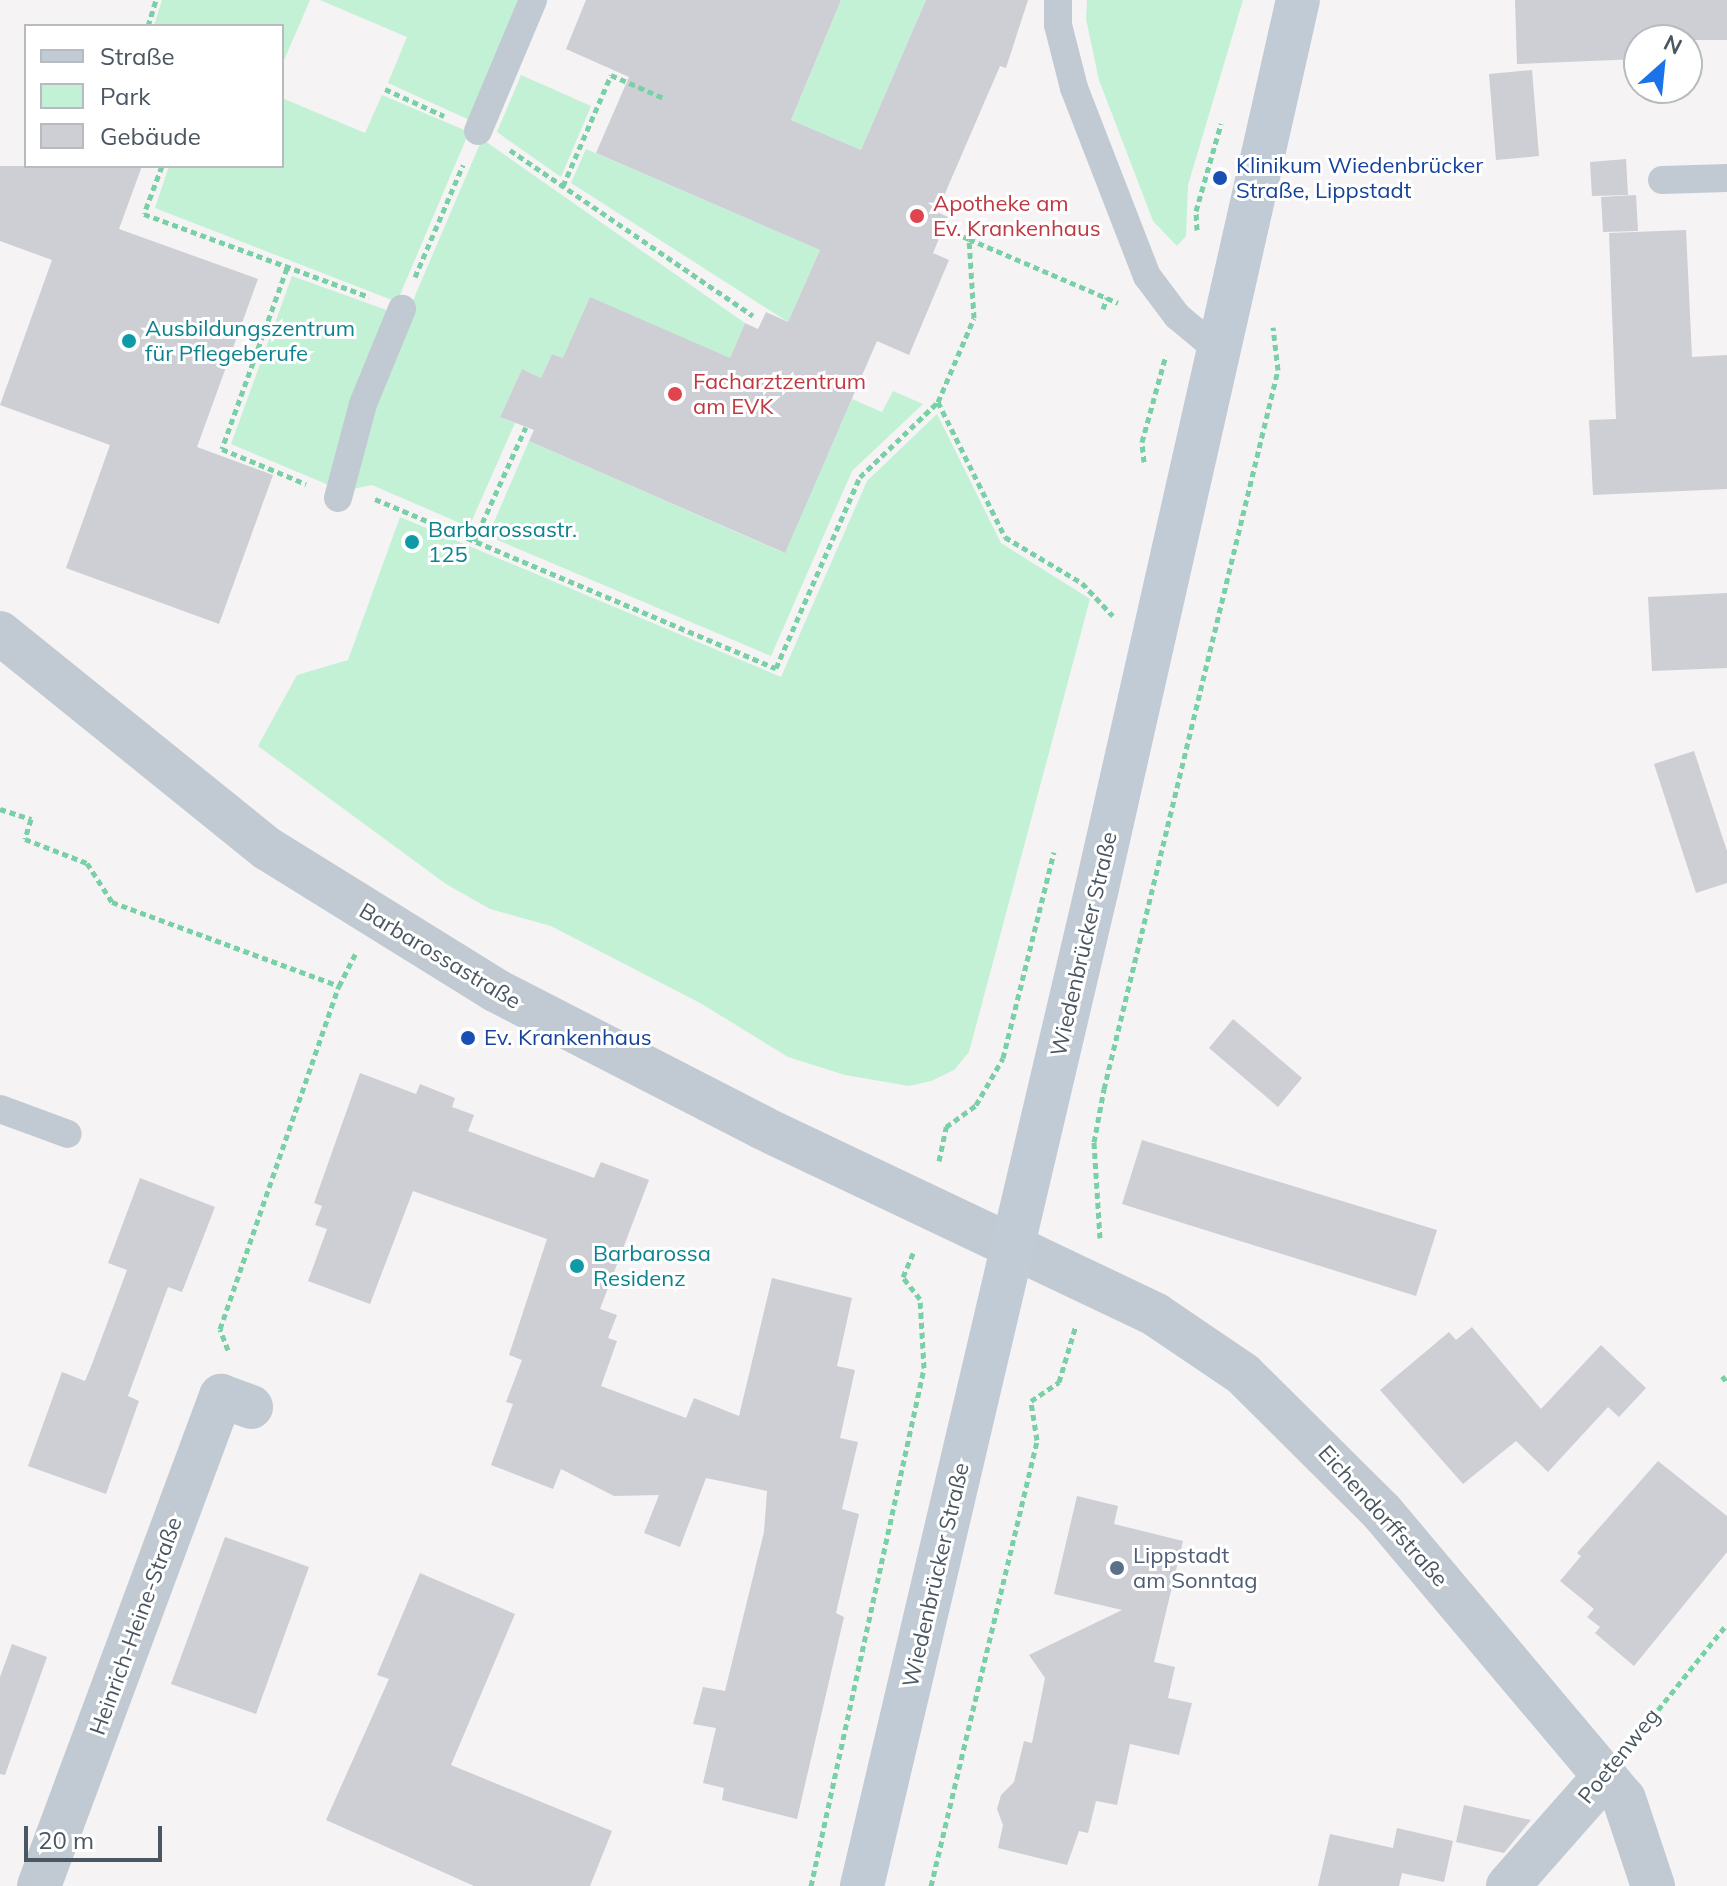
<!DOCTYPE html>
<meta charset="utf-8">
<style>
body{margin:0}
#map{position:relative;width:1727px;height:1886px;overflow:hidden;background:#f5f3f3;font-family:Mulish,sans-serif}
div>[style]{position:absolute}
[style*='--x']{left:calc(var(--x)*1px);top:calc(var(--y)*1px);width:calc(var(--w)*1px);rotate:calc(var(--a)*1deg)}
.green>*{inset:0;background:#c3f1d5}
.building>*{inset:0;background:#cdcfd5}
.path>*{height:5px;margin-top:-2.5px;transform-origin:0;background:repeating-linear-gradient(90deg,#7ad0a6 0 6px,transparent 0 10px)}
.lane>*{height:28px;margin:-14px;padding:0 14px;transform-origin:14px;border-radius:14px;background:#c1cad2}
.street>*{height:44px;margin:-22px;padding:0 22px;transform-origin:22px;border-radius:22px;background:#c1cad2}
.secondary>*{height:44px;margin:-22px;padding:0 22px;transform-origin:22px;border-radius:22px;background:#c1cbd6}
.dots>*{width:22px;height:22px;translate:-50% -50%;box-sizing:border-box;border:4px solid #fff;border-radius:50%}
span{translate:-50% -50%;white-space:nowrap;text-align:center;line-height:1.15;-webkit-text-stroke:6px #fff;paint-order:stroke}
.transit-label{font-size:22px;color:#164399}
.left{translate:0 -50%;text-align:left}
.health-label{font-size:22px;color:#be3a42}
.culture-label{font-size:22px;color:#0d838f}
.street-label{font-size:22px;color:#4a5661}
.service-label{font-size:22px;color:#4e5e75}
.legend{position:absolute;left:24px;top:24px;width:260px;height:144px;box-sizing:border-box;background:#fff;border:2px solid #b7bbc0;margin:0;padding:10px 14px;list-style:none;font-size:24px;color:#4a5661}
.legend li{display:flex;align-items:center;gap:16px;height:40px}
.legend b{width:40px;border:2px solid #b7bbc0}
.north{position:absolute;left:1623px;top:24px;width:80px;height:80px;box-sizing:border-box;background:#fff;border:2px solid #b7bbc0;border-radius:50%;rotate:27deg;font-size:22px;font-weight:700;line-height:32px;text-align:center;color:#4a5661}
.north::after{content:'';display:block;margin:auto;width:28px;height:36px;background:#1a73e8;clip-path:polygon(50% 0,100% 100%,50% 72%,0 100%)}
.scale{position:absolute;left:24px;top:1826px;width:138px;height:36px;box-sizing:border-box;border:4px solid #4a5661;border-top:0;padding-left:10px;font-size:24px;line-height:28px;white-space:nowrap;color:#4a5661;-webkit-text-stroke:6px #fff;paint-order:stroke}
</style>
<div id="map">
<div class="green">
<i style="clip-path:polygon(162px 0,310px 0,282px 65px,282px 26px,154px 26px)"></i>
<i style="clip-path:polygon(320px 0,539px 0,485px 127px,388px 83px,407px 37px)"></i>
<i style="clip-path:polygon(841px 0,926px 0,861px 150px,791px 120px)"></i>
<i style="clip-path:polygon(1087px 0,1243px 0,1188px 185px,1186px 236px,1177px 246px,1153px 221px,1099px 80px,1086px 19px)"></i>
<i style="clip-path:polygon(521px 75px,591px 106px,561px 177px,497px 132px)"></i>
<i style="clip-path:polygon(382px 95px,469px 132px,397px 302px,155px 208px,169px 166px,282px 166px,282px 98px,365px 133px)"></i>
<i style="clip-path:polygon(482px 139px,745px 323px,730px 358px,563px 358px,552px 354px,541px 378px,522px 369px,500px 417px,515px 423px,469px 527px,372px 485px,343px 491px,231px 444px,292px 276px,406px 317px)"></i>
<i style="clip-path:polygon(586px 149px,820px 250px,788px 322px,571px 183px)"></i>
<i style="clip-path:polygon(893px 391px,923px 404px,852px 471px,771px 656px,488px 536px,529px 441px,784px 553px,852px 399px,882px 412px)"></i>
<i style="clip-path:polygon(937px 414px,1001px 543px,1090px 599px,969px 1052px,954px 1070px,931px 1081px,909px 1086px,845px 1075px,788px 1057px,702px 1004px,551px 926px,490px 909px,446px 884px,258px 746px,297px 675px,348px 660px,400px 517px,781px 677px,867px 481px)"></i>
</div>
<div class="building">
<i style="clip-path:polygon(586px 0,841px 0,791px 120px,861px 150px,926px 0,1028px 0,1006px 68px,1000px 66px,937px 212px,948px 217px,933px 253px,949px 260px,909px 355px,877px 341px,785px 553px,529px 441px,534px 430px,500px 417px,522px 369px,541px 378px,552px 354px,563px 358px,590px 297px,730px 358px,745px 323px,758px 329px,766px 312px,788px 322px,820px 250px,596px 153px,629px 77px,566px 49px)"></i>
<i style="clip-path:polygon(1515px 0,1727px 0,1727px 40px,1639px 40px,1639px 59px,1517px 64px)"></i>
<i style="clip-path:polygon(1532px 70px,1539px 156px,1496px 160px,1489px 74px)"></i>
<i style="clip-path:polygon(1626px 159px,1628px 195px,1592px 196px,1590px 162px)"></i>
<i style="clip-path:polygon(0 166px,142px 166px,119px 229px,258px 279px,197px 447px,273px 475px,219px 624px,66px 568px,110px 445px,0 405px,52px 260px,0 241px)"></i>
<i style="clip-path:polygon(1636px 195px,1638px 231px,1603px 232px,1601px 197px)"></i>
<i style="clip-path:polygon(1686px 230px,1692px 357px,1727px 355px,1727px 489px,1593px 495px,1589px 420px,1616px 419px,1609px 233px)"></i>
<i style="clip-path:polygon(1727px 593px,1727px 668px,1652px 671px,1648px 597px)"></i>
<i style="clip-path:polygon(1694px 751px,1727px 851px,1727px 883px,1696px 893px,1654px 764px)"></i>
<i style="clip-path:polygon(1233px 1019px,1302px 1078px,1278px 1107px,1209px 1048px)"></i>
<i style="clip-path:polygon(360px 1073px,416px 1094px,420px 1084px,455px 1098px,452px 1107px,474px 1115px,468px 1131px,594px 1178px,601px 1162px,649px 1180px,600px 1309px,617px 1315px,608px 1338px,617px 1341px,601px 1386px,686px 1418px,694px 1398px,739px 1416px,772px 1278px,852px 1298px,837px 1366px,855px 1370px,840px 1438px,858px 1442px,842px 1509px,859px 1514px,836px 1613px,844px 1617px,797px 1819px,722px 1800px,724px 1788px,703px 1783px,716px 1728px,693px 1724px,703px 1687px,725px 1691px,764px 1532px,767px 1491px,706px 1478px,680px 1547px,644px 1533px,659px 1495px,614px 1496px,561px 1469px,553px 1489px,491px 1465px,513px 1404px,506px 1402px,522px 1360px,509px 1355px,547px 1239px,413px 1191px,370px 1304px,308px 1281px,327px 1229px,315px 1225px,322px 1206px,314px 1203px)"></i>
<i style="clip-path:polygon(1142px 1140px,1437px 1230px,1416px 1296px,1122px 1204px)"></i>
<i style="clip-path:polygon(140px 1178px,215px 1207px,182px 1292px,168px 1287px,128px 1396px,139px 1401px,106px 1494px,28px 1466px,62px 1372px,85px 1381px,92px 1364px,127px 1270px,108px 1263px)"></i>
<i style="clip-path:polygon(1472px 1327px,1541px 1409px,1601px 1345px,1646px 1388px,1619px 1417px,1608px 1407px,1548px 1472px,1516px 1441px,1463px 1484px,1380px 1390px,1449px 1332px,1456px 1340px)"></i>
<i style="clip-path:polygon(1658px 1461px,1727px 1516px,1727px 1552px,1634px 1666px,1595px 1633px,1600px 1627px,1587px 1617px,1594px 1609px,1560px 1581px,1581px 1556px,1577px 1553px)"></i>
<i style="clip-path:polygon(1077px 1496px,1118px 1506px,1114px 1524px,1183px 1541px,1154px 1662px,1175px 1667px,1168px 1698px,1192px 1703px,1179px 1755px,1130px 1744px,1117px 1805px,1096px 1801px,1088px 1833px,1079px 1831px,1067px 1865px,998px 1848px,1003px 1825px,997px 1809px,1001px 1795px,1014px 1782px,1024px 1741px,1032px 1743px,1045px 1678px,1029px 1655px,1122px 1610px,1054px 1594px)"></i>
<i style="clip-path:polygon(225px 1537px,309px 1567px,256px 1714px,171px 1684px)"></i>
<i style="clip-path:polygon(420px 1573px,515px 1614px,451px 1765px,612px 1831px,590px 1886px,474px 1886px,326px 1820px,389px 1679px,377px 1675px)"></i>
<i style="clip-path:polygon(12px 1644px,47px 1657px,5px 1775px,0 1774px,0 1677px)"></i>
<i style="clip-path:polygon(1464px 1805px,1531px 1820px,1504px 1853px,1456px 1842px)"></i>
<i style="clip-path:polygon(1397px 1828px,1453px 1841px,1444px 1882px,1402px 1873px,1399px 1886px,1318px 1886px,1330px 1834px,1393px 1848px)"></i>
</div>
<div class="path">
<i style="--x:148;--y:26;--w:27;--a:-73"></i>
<i style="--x:385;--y:89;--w:65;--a:24.6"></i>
<i style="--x:510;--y:150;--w:294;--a:34.3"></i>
<i style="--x:162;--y:166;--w:51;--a:110.6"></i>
<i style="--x:144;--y:214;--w:240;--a:20.2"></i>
<i style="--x:563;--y:186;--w:121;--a:-66.6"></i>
<i style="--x:611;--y:75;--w:60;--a:23.6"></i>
<i style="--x:1197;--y:230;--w:19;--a:-93"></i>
<i style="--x:1196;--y:211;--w:91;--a:-74"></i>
<i style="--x:969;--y:239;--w:162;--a:23.2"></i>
<i style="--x:287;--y:268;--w:192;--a:109.8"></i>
<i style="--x:222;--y:449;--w:91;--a:22.6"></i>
<i style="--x:415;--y:277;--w:122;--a:-66.8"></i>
<i style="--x:1103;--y:309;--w:12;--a:-70"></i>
<i style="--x:938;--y:402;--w:91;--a:-66.8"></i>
<i style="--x:974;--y:318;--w:79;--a:-93.6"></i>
<i style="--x:969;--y:239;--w:28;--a:-157"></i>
<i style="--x:1144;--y:462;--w:20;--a:-96"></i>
<i style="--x:1142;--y:442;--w:90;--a:-74.6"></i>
<i style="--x:375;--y:499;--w:435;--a:22.9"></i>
<i style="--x:776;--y:668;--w:209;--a:-66.3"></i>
<i style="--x:860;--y:477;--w:108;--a:-43.9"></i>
<i style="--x:938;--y:402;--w:151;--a:63.6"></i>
<i style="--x:1005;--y:537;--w:90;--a:30.9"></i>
<i style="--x:1082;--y:583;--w:45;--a:46.8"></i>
<i style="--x:474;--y:541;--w:125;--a:-65.5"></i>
<i style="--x:0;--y:809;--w:33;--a:18"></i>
<i style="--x:31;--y:819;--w:21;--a:107"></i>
<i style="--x:25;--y:839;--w:66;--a:21.2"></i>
<i style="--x:87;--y:863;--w:46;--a:57.3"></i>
<i style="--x:112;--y:902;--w:242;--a:20.3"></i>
<i style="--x:939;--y:1161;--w:35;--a:-78"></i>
<i style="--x:946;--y:1127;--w:37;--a:-36"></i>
<i style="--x:976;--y:1105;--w:54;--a:-60.1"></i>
<i style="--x:1003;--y:1058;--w:212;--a:-76.1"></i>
<i style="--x:1100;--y:1238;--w:96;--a:-93.6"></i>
<i style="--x:1094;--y:1142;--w:54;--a:-79.3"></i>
<i style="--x:1104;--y:1089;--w:740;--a:-76.4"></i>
<i style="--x:1278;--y:370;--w:43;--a:-96.6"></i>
<i style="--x:228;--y:1350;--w:22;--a:-111"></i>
<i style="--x:220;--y:1329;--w:363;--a:-70.9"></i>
<i style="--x:339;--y:986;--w:36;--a:-63"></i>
<i style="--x:1722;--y:1376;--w:8;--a:50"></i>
<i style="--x:1633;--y:1741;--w:150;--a:-51.2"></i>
<i style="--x:811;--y:1886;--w:530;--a:-77.69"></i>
<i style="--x:924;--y:1368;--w:69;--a:-93.3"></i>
<i style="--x:920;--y:1299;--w:28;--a:-128"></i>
<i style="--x:903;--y:1277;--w:28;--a:-67"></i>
<i style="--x:931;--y:1886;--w:458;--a:-76.6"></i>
<i style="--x:1037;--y:1440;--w:39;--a:-99"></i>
<i style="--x:1031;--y:1401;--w:34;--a:-34"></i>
<i style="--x:1059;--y:1382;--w:59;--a:-73.4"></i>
</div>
<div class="lane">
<i style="--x:1058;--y:0;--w:25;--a:90"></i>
<i style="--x:1058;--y:25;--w:65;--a:75.7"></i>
<i style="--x:1074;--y:88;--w:202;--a:68.8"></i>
<i style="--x:1147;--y:276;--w:50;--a:53.1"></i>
<i style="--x:1177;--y:316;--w:55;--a:39.8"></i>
<i style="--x:478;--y:131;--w:142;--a:-67.2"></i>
<i style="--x:1662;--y:180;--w:65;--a:-1.8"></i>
<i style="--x:338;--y:498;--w:97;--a:-75.1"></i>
<i style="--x:363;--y:404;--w:103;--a:-67.7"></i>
<i style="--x:0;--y:1109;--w:72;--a:20.2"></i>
</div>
<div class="street">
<i style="--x:0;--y:633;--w:344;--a:38.9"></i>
<i style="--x:268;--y:849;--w:267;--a:31.8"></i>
<i style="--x:495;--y:990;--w:301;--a:27.2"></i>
<i style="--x:763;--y:1128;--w:435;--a:25.4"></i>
<i style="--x:1156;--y:1315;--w:105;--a:34.1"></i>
<i style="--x:1243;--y:1374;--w:196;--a:44.8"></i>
<i style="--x:1382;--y:1512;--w:375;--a:49.9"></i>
<i style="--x:1624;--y:1799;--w:92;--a:71.6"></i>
<i style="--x:39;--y:1886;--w:523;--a:-69.62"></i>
<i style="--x:221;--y:1396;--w:32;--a:20"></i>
<i style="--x:1508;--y:1886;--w:147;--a:-48.6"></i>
</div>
<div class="secondary">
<i style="--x:862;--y:1886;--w:1025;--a:-76.75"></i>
<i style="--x:1097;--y:888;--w:910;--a:-77.25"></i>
</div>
<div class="dots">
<i style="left:1220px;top:178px;background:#1a4fb4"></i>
<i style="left:917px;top:216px;background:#e0444e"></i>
<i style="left:129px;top:341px;background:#0f9aa8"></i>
<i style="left:675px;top:394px;background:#e0444e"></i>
<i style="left:412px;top:542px;background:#0f9aa8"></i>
<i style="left:468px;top:1038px;background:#1a4fb4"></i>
<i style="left:577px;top:1266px;background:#0f9aa8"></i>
<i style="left:1117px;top:1568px;background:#5c6f8a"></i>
</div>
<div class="transit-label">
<span class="left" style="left:1236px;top:178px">Klinikum Wiedenbrücker<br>Straße, Lippstadt</span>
<span class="left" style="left:484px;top:1038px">Ev. Krankenhaus</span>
</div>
<div class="health-label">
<span class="left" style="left:933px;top:216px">Apotheke am<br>Ev. Krankenhaus</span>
<span class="left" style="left:693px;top:394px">Facharztzentrum<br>am EVK</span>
</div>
<div class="culture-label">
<span class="left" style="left:145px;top:341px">Ausbildungszentrum<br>für Pflegeberufe</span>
<span class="left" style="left:428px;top:542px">Barbarossastr.<br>125</span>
<span class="left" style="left:593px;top:1266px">Barbarossa<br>Residenz</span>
</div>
<div class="street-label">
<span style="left:1084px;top:944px;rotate:-77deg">Wiedenbrücker Straße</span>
<span style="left:440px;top:956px;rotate:31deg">Barbarossastraße</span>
<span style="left:1383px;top:1516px;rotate:48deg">Eichendorffstraße</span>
<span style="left:936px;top:1575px;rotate:-77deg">Wiedenbrücker Straße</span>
<span style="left:136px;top:1626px;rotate:-70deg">Heinrich-Heine-Straße</span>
<span style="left:1619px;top:1756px;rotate:-51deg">Poetenweg</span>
</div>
<div class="service-label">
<span class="left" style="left:1133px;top:1568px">Lippstadt<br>am Sonntag</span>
</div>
<ul class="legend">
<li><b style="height:10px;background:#c1cbd6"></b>Straße</li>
<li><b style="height:22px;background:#c3f1d5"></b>Park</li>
<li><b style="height:22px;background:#cdcfd5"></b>Gebäude</li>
</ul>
<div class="north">N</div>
<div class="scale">20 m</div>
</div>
